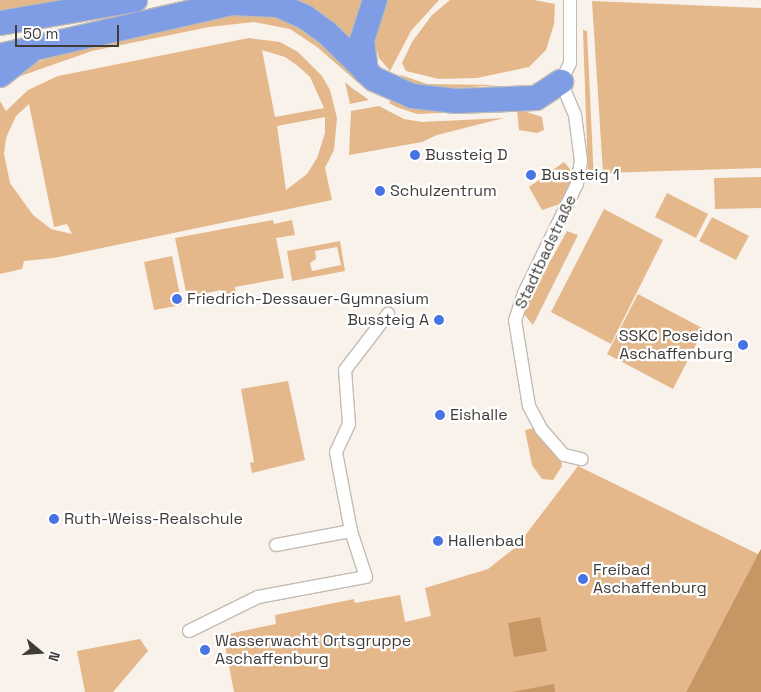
<!DOCTYPE html>
<meta charset="utf-8">
<style>
body{margin:0}
#map{position:relative;width:761px;height:692px;overflow:hidden;background:#f9f2eb;font-family:"Space Grotesk",sans-serif}
div>[style]{position:absolute}
[style*='--x']{left:calc(var(--x)*1px);top:calc(var(--y)*1px);width:calc(var(--w)*1px);rotate:calc(var(--a)*1deg)}
.green>*{inset:0;background:#e4b88a}
.water>*{inset:0;background:#c69764}
.roads{filter:drop-shadow(1px 0 #c2bbb4) drop-shadow(-1px 0 #c2bbb4) drop-shadow(0 1px #c2bbb4) drop-shadow(0 -1px #c2bbb4)}
.street>*{height:12px;margin:-6px;padding:0 6px;transform-origin:6px;border-radius:6px;background:#fff}
.highway>*{height:24px;margin:-12px;padding:0 12px;transform-origin:12px;border-radius:12px;background:#7f9de4}
.dots>*{width:14px;height:14px;translate:-50% -50%;box-sizing:border-box;border:2px solid #fff;border-radius:50%}
span{translate:-50% -50%;white-space:nowrap;text-align:center;line-height:1.15;-webkit-text-stroke:4.5px #fff;paint-order:stroke}
.poi-label{font-size:16px;color:#3f3c39}
.left{translate:0 -50%;text-align:left}
.right{translate:-100% -50%;text-align:right}
.street-label{font-size:16px;color:#3f3c39}
.north{position:absolute;left:15px;top:627px;width:50px;height:50px;-webkit-text-stroke:4px #fff;paint-order:stroke;rotate:108deg;font-size:14px;font-weight:700;line-height:20px;text-align:center;color:#3f3c39}
.north::after{content:'';display:block;margin:auto;width:18px;height:22px;background:#3f3c39;clip-path:polygon(50% 0,100% 100%,50% 72%,0 100%)}
.scale{position:absolute;left:15px;top:25px;width:104px;height:22px;box-sizing:border-box;border:2px solid #3f3c39;border-top:0;padding-left:6px;font-size:15px;line-height:18px;white-space:nowrap;color:#3f3c39;-webkit-text-stroke:4px #fff;paint-order:stroke}
</style>
<div id="map">
<div class="green">
<i style="clip-path:polygon(0 0,83px 0,0 13px)"></i>
<i style="clip-path:polygon(289px 0,369px 0,358px 45px)"></i>
<i style="clip-path:polygon(385px 0,439px 0,411px 31px,390px 71px,379px 58px,373px 37px)"></i>
<i style="clip-path:polygon(450px 0,534px 0,555px 4px,554px 24px,546px 50px,529px 67px,477px 78px,439px 79px,406px 71px,402px 63px,412px 42px,432px 15px)"></i>
<i style="clip-path:polygon(592px 1px,761px 8px,761px 168px,603px 173px)"></i>
<i style="clip-path:polygon(238px 12px,291px 12px,376px 90px,374px 93px,364px 88px,317px 47px,290px 29px,254px 22px,209px 27px,92px 51px,12px 79px,20px 69px,66px 51px)"></i>
<i style="clip-path:polygon(583px 30px,587px 31px,594px 182px,588px 176px)"></i>
<i style="clip-path:polygon(evenodd,249px 38px,280px 42px,298px 52px,322px 76px,330px 90px,337px 118px,334px 150px,325px 168px,332px 200px,54px 258px,24px 261px,22px 269px,0 274px,0 101px,6px 111px,28px 90px,58px 76px,249px 38px,262px 50px,285px 57px,298px 66px,310px 77px,324px 108px,275px 117px,262px 50px,249px 38px,29px 104px,54px 227px,67px 224px,72px 234px,51px 229px,33px 215px,10px 183px,4px 154px,6px 138px,16px 116px,29px 104px,249px 38px,325px 117px,325px 133px,317px 158px,307px 174px,286px 190px,277px 126px,325px 117px)"></i>
<i style="clip-path:polygon(398px 74px,427px 84px,499px 85px,441px 89px,415px 85px)"></i>
<i style="clip-path:polygon(345px 82px,352px 88px,369px 100px,350px 104px)"></i>
<i style="clip-path:polygon(393px 98px,501px 110px,417px 114px,396px 107px,389px 103px)"></i>
<i style="clip-path:polygon(379px 106px,404px 119px,422px 122px,504px 118px,437px 135px,422px 142px,349px 155px,351px 111px)"></i>
<i style="clip-path:polygon(517px 109px,542px 117px,544px 130px,537px 133px,519px 130px)"></i>
<i style="clip-path:polygon(564px 162px,570px 169px,570px 188px,560px 204px,542px 210px,529px 187px)"></i>
<i style="clip-path:polygon(761px 177px,761px 208px,715px 209px,714px 178px)"></i>
<i style="clip-path:polygon(667px 193px,708px 214px,696px 238px,655px 217px)"></i>
<i style="clip-path:polygon(604px 209px,663px 240px,611px 344px,551px 312px)"></i>
<i style="clip-path:polygon(712px 217px,749px 236px,736px 260px,699px 241px)"></i>
<i style="clip-path:polygon(273px 220px,274px 224px,292px 220px,295px 235px,276px 238px,284px 278px,235px 287px,236px 297px,223px 300px,221px 290px,187px 297px,175px 238px)"></i>
<i style="clip-path:polygon(567px 231px,578px 235px,533px 325px,522px 312px)"></i>
<i style="clip-path:polygon(evenodd,340px 241px,345px 271px,292px 281px,287px 251px,340px 241px,337px 247px,341px 265px,312px 271px,310px 263px,316px 259px,315px 251px,337px 247px)"></i>
<i style="clip-path:polygon(172px 256px,182px 305px,154px 310px,144px 262px)"></i>
<i style="clip-path:polygon(638px 294px,704px 329px,673px 389px,607px 354px)"></i>
<i style="clip-path:polygon(288px 381px,305px 460px,252px 473px,250px 463px,254px 462px,241px 389px)"></i>
<i style="clip-path:polygon(535px 428px,561px 457px,562px 466px,553px 480px,542px 479px,532px 465px,525px 430px)"></i>
<i style="clip-path:polygon(578px 466px,758px 554px,686px 692px,234px 692px,223px 635px,276px 624px,275px 615px,354px 599px,355px 603px,400px 595px,405px 622px,431px 616px,425px 588px,488px 569px,517px 546px)"></i>
<i style="clip-path:polygon(140px 639px,148px 651px,113px 692px,85px 692px,77px 651px)"></i>
</div>
<div class="water">
<i style="clip-path:polygon(761px 549px,761px 692px,686px 692px,758px 554px)"></i>
<i style="clip-path:polygon(540px 617px,547px 651px,514px 657px,508px 623px)"></i>
<i style="clip-path:polygon(554px 684px,555px 692px,512px 692px)"></i>
</div>
<div class="roads">
<div class="street">
<i style="--x:570;--y:0;--w:63;--a:90"></i>
<i style="--x:570;--y:63;--w:21;--a:115"></i>
<i style="--x:561;--y:82;--w:36;--a:67"></i>
<i style="--x:575;--y:115;--w:46;--a:82.6"></i>
<i style="--x:581;--y:161;--w:23;--a:100"></i>
<i style="--x:577;--y:184;--w:121;--a:115.9"></i>
<i style="--x:524;--y:293;--w:28;--a:108"></i>
<i style="--x:515;--y:320;--w:87;--a:80.8"></i>
<i style="--x:529;--y:406;--w:27;--a:62"></i>
<i style="--x:542;--y:430;--w:33;--a:49"></i>
<i style="--x:564;--y:455;--w:18;--a:13"></i>
<i style="--x:276;--y:545;--w:76;--a:-10.6"></i>
<i style="--x:189;--y:631;--w:77;--a:-26.2"></i>
<i style="--x:258;--y:597;--w:110;--a:-10.5"></i>
<i style="--x:366;--y:577;--w:48;--a:-108.1"></i>
<i style="--x:351;--y:531;--w:80;--a:-100.8"></i>
<i style="--x:336;--y:452;--w:31;--a:-65"></i>
<i style="--x:349;--y:424;--w:54;--a:-94.2"></i>
<i style="--x:345;--y:370;--w:71;--a:-52.5"></i>
</div>
<div class="highway">
<i style="--x:232;--y:3;--w:46;--a:2.5"></i>
<i style="--x:278;--y:5;--w:30;--a:24"></i>
<i style="--x:305;--y:17;--w:27;--a:36"></i>
<i style="--x:327;--y:33;--w:66;--a:44.4"></i>
<i style="--x:374;--y:79;--w:42;--a:24.1"></i>
<i style="--x:412;--y:96;--w:44;--a:6.5"></i>
<i style="--x:456;--y:101;--w:80;--a:-2.1"></i>
<i style="--x:536;--y:98;--w:30;--a:-33"></i>
<i style="--x:0;--y:23;--w:137;--a:-9.7"></i>
<i style="--x:0;--y:56;--w:251;--a:-12.9"></i>
<i style="--x:366;--y:72;--w:32;--a:-97"></i>
<i style="--x:362;--y:40;--w:42;--a:-72"></i>
<i style="--x:0;--y:75;--w:37;--a:-38"></i>
</div>
</div>
<div class="dots">
<i style="left:415px;top:155px;background:#4873e5"></i>
<i style="left:531px;top:175px;background:#4873e5"></i>
<i style="left:380px;top:191px;background:#4873e5"></i>
<i style="left:177px;top:299px;background:#4873e5"></i>
<i style="left:439px;top:320px;background:#4873e5"></i>
<i style="left:743px;top:345px;background:#4873e5"></i>
<i style="left:440px;top:415px;background:#4873e5"></i>
<i style="left:54px;top:519px;background:#4873e5"></i>
<i style="left:438px;top:541px;background:#4873e5"></i>
<i style="left:583px;top:579px;background:#4873e5"></i>
<i style="left:205px;top:650px;background:#4873e5"></i>
</div>
<div class="poi-label">
<span class="left" style="left:425px;top:155px">Bussteig D</span>
<span class="left" style="left:541px;top:175px">Bussteig 1</span>
<span class="left" style="left:390px;top:191px">Schulzentrum</span>
<span class="left" style="left:187px;top:299px">Friedrich-Dessauer-Gymnasium</span>
<span class="right" style="left:429px;top:320px">Bussteig A</span>
<span class="right" style="left:733px;top:345px">SSKC Poseidon<br>Aschaffenburg</span>
<span class="left" style="left:450px;top:415px">Eishalle</span>
<span class="left" style="left:64px;top:519px">Ruth-Weiss-Realschule</span>
<span class="left" style="left:448px;top:541px">Hallenbad</span>
<span class="left" style="left:593px;top:579px">Freibad<br>Aschaffenburg</span>
<span class="left" style="left:215px;top:650px">Wasserwacht Ortsgruppe<br>Aschaffenburg</span>
</div>
<div class="street-label">
<span style="left:546px;top:252px;rotate:-65deg">Stadtbadstraße</span>
</div>
<div class="north">N</div>
<div class="scale">50 m</div>
</div>
